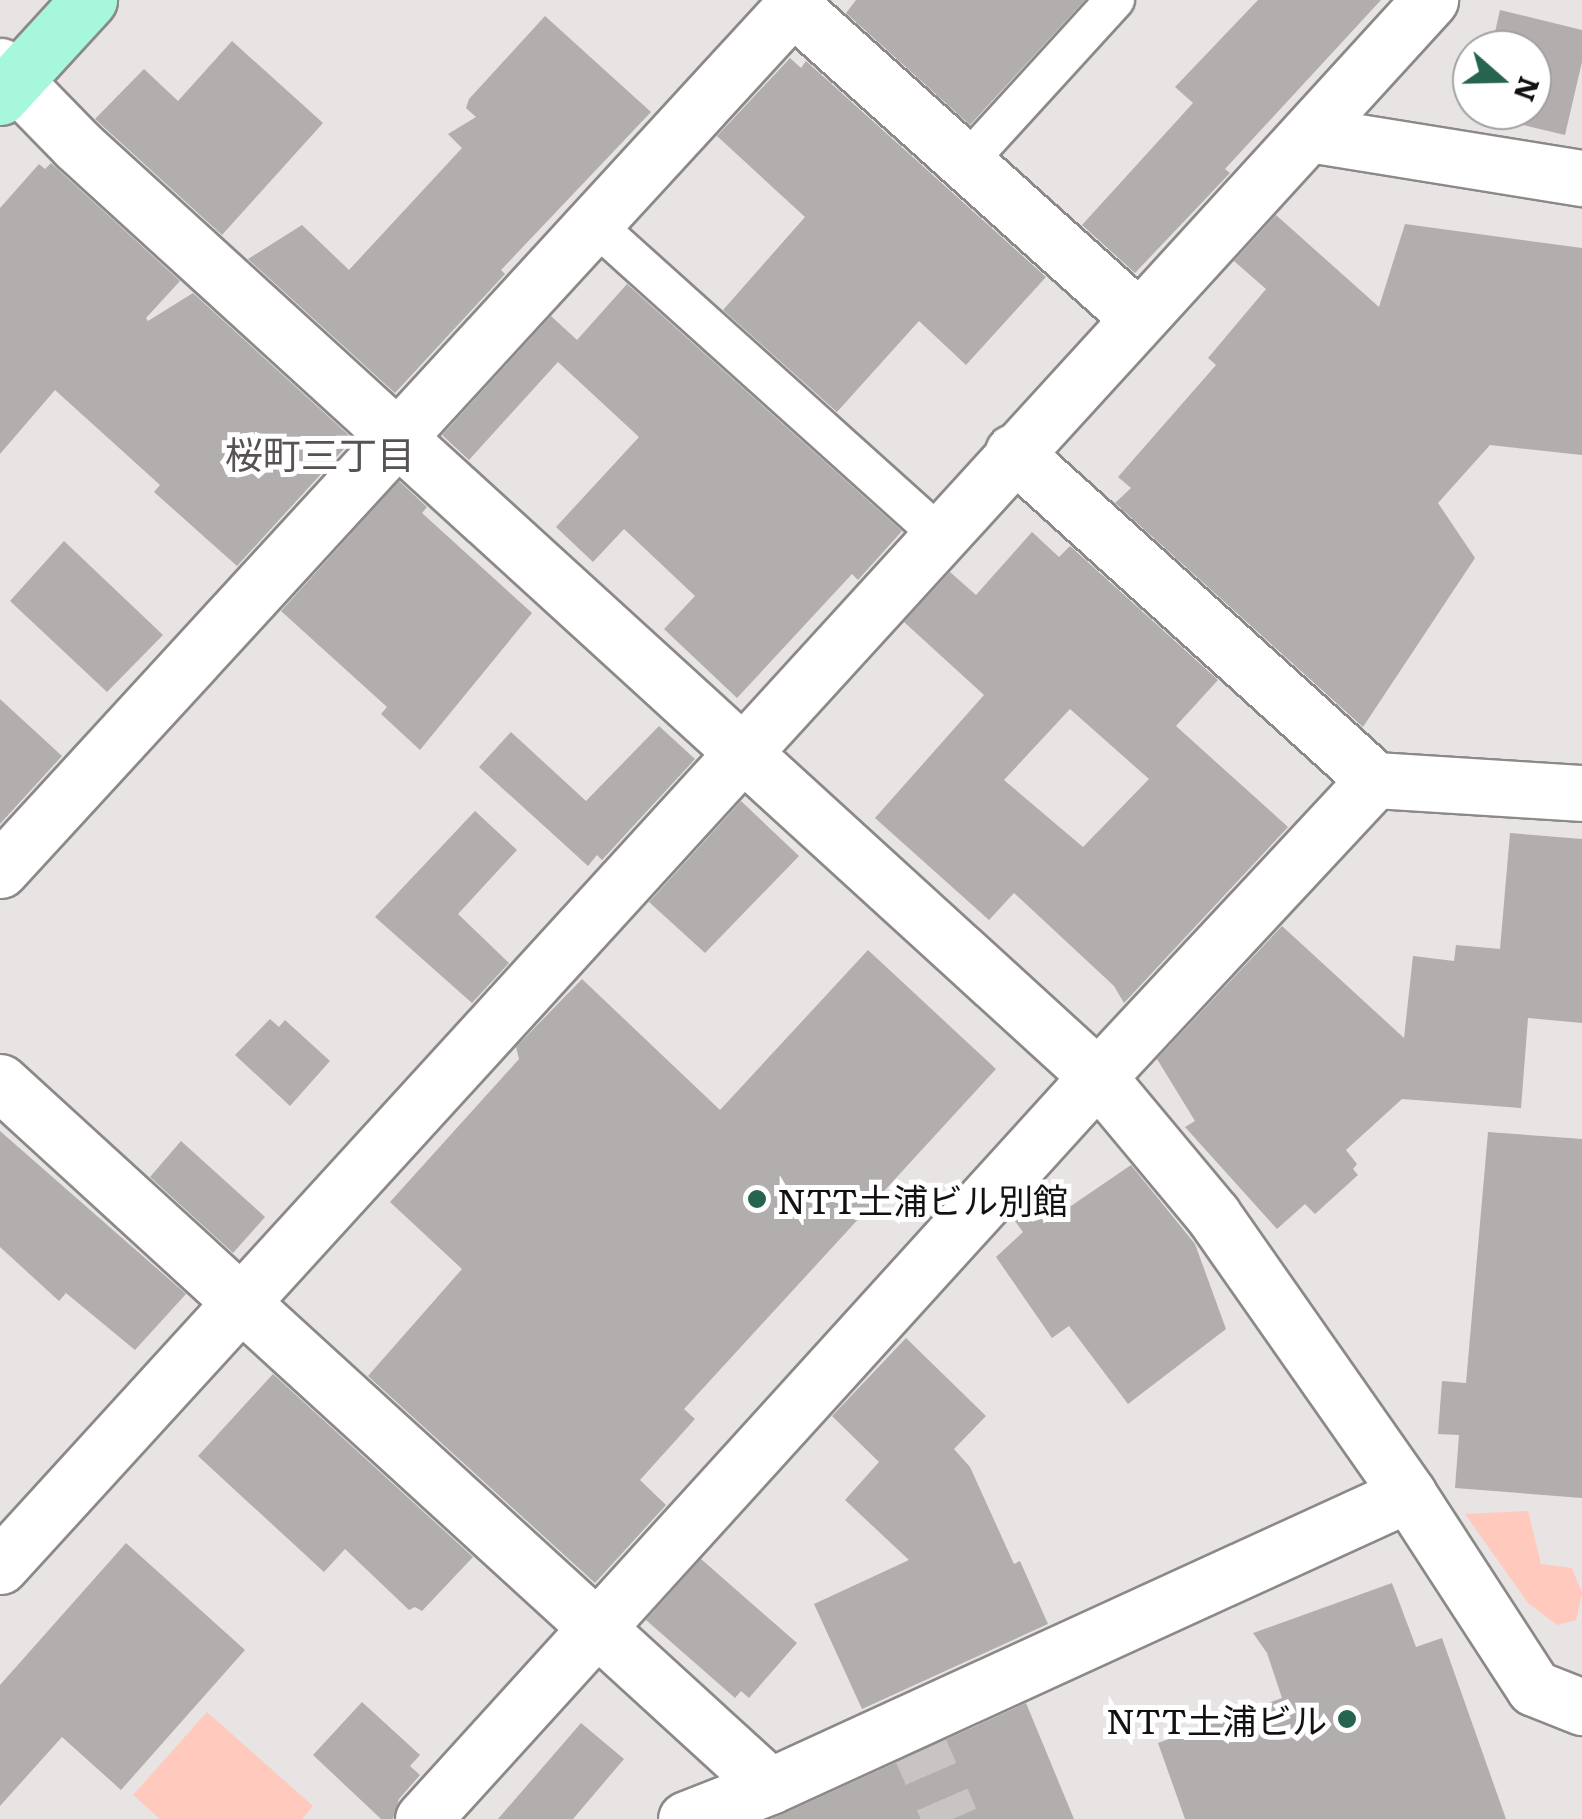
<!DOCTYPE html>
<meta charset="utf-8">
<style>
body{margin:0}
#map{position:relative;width:1582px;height:1819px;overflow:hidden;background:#e8e4e3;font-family:Literata,"Noto Sans JP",serif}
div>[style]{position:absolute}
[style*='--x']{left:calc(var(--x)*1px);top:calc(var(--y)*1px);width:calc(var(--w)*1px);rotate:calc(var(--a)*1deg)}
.green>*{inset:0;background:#ffc9be}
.building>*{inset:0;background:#b2aead}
.street-tunnel>*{height:55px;margin-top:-27.5px;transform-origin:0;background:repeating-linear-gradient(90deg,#c8c4c4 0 55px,transparent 0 83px)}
.roads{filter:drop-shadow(2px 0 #8c8988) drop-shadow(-2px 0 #8c8988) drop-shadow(0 2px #8c8988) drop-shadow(0 -2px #8c8988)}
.lane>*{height:38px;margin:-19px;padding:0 19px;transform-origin:19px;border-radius:19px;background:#fff}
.street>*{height:55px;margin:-27.5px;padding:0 27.5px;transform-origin:27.5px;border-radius:27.5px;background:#fff}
.primary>*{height:55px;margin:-27.5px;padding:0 27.5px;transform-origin:27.5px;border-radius:27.5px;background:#a6f7db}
.dots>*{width:28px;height:28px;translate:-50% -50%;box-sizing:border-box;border:5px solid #fff;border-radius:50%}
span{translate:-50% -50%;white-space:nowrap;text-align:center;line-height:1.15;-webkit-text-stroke:10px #fff;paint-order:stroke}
.poi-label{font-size:35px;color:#131111}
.left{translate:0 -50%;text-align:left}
.right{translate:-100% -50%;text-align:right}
.neighbourhood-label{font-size:38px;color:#565352}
.north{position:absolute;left:1452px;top:30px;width:100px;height:100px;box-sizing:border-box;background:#fff;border:2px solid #a1a0a0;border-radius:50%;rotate:110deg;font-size:28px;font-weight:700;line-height:40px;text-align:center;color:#131111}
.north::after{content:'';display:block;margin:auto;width:35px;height:45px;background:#27644f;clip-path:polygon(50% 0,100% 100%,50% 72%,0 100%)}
</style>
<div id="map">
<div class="green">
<i style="clip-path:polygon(1528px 1511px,1541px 1564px,1572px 1568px,1582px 1593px,1576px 1620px,1557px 1625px,1528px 1603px,1465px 1514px)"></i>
<i style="clip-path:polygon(207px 1712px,313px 1806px,302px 1819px,160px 1819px,133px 1795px)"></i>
</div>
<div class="building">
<i style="clip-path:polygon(856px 0,1085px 0,970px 125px,846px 13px)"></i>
<i style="clip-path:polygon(1258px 0,1381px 0,1225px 169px,1230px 173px,1135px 273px,1082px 225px,1193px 103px,1175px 87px)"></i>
<i style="clip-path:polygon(1500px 10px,1582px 30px,1582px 62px,1565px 135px,1477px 114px,1477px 110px,1532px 110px,1532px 50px,1491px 50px)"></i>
<i style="clip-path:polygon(545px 16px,651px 112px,501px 270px,505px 274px,395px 393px,248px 259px,302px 225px,349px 270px,462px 148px,448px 134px,476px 117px,466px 108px,469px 99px)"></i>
<i style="clip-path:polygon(232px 41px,323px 123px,222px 235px,95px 119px,144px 69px,178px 101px)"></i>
<i style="clip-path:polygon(790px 58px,801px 68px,806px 61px,1046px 277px,966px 365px,919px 321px,837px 412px,723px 310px,805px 217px,717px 136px)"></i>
<i style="clip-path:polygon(51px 163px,180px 281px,146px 318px,148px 321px,193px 293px,353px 439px,237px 566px,154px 492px,160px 485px,55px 390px,0 454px,0 208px,39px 164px,45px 169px)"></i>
<i style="clip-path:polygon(1276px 215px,1379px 307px,1405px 224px,1582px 248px,1582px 455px,1490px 445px,1438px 503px,1475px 558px,1363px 727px,1115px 503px,1131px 488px,1118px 477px,1216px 365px,1208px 358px,1266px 289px,1234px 261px)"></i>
<i style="clip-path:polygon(627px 284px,902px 531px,858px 580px,852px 574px,737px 698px,664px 629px,695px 596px,624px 529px,593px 562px,556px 527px,639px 437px,558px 362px,469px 460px,442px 435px,551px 316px,577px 340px)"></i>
<i style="clip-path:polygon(399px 481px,427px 507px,422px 513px,532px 613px,420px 750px,381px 714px,387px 707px,281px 611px)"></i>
<i style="clip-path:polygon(evenodd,1032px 532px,1059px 557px,1070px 546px,1218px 680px,1176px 726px,1288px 827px,1124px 1003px,1114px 986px,1014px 893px,989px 920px,875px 818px,984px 695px,904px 622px,950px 572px,976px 595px,1032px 532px,1070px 709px,1149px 779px,1083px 847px,1004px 780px,1070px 709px)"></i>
<i style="clip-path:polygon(64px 541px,163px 635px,107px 692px,10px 601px)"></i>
<i style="clip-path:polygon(0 699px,62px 756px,0 824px)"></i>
<i style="clip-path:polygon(659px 726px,695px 759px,602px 860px,597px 855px,588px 866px,479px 767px,511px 732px,586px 801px)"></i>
<i style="clip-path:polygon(741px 801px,799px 856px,705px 953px,649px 902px)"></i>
<i style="clip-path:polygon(475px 811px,517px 850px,458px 914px,509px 963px,472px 1003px,375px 917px)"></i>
<i style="clip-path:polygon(1510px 833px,1582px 839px,1582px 1023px,1528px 1018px,1521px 1108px,1402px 1099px,1346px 1150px,1357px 1164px,1353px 1169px,1358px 1175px,1315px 1214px,1305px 1204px,1277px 1229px,1185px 1127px,1195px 1121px,1157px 1059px,1282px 926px,1404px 1038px,1413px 956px,1454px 961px,1456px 945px,1500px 949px)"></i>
<i style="clip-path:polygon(868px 950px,996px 1069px,684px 1409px,695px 1419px,640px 1480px,666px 1505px,595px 1583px,368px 1376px,462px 1269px,390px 1202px,519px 1059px,516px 1047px,582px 979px,720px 1110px)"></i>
<i style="clip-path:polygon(270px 1019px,279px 1027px,285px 1020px,330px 1061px,290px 1106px,235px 1055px)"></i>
<i style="clip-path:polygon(0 1131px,186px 1294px,135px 1350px,66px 1293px,59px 1301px,0 1247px)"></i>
<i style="clip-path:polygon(1488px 1132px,1582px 1139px,1582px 1498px,1455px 1488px,1459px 1435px,1438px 1434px,1442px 1381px,1466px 1383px)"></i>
<i style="clip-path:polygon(181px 1141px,265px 1217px,233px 1253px,150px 1177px)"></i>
<i style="clip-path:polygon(1131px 1165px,1195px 1244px,1226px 1329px,1128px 1404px,1069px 1326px,1052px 1338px,996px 1257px,1023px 1232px,1015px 1221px,1060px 1190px,1071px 1206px)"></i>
<i style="clip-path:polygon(906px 1338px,986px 1416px,954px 1449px,970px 1467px,1014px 1564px,1020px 1561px,1048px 1624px,862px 1709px,814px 1604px,909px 1560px,845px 1500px,879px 1462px,832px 1416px)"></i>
<i style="clip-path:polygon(273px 1374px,473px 1557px,422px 1611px,415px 1607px,409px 1610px,345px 1549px,324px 1572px,198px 1456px)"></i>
<i style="clip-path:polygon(126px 1543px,245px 1650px,121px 1790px,62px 1737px,0 1806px,0 1685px)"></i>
<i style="clip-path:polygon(701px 1559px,797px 1643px,749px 1698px,741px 1691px,735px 1698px,646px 1620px)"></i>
<i style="clip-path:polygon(1392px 1583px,1416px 1647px,1442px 1638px,1506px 1819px,1185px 1819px,1158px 1743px,1282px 1698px,1267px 1653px,1253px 1633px)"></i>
<i style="clip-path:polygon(362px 1702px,420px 1755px,410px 1766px,420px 1775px,399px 1799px,393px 1819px,381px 1819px,313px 1755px)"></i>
<i style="clip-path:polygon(1026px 1703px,1074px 1819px,771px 1819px,783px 1814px)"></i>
<i style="clip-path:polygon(581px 1723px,624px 1759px,573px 1819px,498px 1819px)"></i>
</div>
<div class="street-tunnel">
<i style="--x:909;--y:1723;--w:105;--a:66.4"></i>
</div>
<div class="roads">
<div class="lane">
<i style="--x:966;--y:163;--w:221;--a:-47.6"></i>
<i style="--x:593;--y:223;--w:467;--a:42"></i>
</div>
<div class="street">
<i style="--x:793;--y:7;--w:464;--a:42"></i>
<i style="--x:0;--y:66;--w:110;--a:45.7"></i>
<i style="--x:77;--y:145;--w:1382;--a:42.39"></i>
<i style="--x:1098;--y:1077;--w:180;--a:50.2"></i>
<i style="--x:1213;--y:1215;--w:340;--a:55"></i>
<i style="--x:1408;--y:1494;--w:231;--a:57"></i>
<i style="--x:1534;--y:1688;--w:52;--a:21.6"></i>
<i style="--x:1309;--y:134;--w:277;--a:9.2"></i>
<i style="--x:1013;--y:452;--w:488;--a:42.2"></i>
<i style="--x:1375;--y:780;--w:207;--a:3.6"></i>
<i style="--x:0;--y:870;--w:1181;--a:-47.44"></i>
<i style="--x:0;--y:1082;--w:1043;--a:42.44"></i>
<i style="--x:0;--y:1566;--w:2121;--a:-47.6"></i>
<i style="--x:423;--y:1819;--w:974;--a:-47.75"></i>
<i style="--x:1078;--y:1098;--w:435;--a:-47"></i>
<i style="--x:686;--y:1819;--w:90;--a:-21.4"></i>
<i style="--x:770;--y:1786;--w:702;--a:-24.59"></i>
</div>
<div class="primary">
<i style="--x:0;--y:97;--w:132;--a:-47.5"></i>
</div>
</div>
<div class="dots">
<i style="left:757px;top:1199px;background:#27644f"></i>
<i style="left:1347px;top:1719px;background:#27644f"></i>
</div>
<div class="poi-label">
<span class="left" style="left:777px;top:1199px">NTT土浦ビル別館</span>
<span class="right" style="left:1327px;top:1719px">NTT土浦ビル</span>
</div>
<div class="neighbourhood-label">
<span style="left:320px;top:453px">桜町三丁目</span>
</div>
<div class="north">N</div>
</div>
